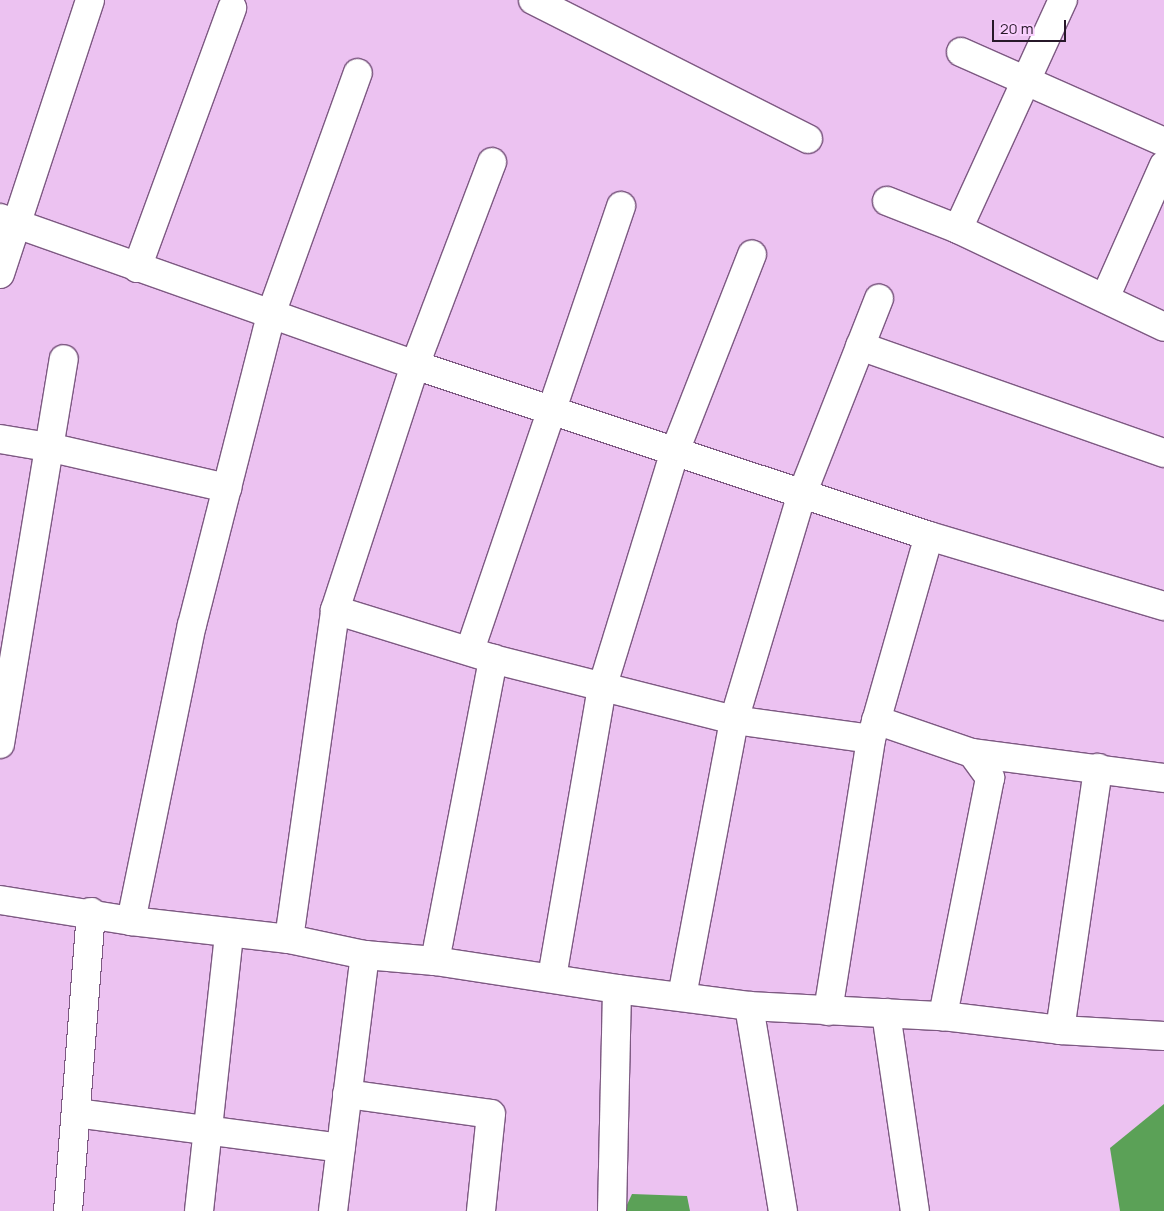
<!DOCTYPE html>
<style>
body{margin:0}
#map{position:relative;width:1164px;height:1211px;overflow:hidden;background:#ecc2f1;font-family:Manrope,sans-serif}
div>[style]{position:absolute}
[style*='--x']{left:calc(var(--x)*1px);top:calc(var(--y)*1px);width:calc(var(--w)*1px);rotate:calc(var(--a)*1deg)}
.water>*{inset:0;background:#5ba157}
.roads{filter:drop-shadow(1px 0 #7d5982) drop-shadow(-1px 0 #7d5982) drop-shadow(0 1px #7d5982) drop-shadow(0 -1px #7d5982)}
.street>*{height:28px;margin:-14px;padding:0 14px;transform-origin:14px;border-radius:14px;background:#fff}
span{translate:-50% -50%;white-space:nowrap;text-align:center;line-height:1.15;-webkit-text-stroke:5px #f9cffe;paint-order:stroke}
.scale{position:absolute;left:992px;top:20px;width:74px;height:22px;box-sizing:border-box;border:2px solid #271829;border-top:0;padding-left:6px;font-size:15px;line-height:18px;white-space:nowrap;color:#271829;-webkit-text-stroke:4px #f9cffe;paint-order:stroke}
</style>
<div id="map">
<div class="water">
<i style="clip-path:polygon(1164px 1104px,1164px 1211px,1120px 1211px,1110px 1148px)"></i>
<i style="clip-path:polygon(632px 1194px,687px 1196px,690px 1211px,624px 1211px)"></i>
</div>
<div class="roads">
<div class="street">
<i style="--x:533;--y:0;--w:308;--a:26.8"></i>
<i style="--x:961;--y:52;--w:222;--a:23.9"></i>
<i style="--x:887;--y:201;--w:76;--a:21.5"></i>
<i style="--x:958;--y:229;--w:228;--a:25.4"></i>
<i style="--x:0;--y:218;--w:440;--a:19.5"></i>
<i style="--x:415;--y:365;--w:542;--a:18.4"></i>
<i style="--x:929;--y:536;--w:245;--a:16.6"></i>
<i style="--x:958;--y:229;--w:252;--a:-65.4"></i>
<i style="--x:137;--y:268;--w:277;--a:-69.9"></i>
<i style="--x:0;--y:274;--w:288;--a:-71.8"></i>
<i style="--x:1105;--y:298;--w:145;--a:-66.1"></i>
<i style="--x:860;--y:346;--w:322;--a:19.4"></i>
<i style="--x:0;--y:439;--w:49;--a:9.5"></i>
<i style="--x:48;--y:447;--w:184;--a:12.9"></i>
<i style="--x:335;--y:610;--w:165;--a:17.2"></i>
<i style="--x:493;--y:659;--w:249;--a:14.2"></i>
<i style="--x:734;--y:720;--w:138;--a:7.9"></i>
<i style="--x:470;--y:650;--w:469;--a:-71.2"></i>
<i style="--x:876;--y:720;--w:102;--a:19"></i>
<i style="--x:972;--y:753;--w:31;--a:54"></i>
<i style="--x:990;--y:778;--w:243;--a:101.2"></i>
<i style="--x:0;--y:744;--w:390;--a:-80.6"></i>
<i style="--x:972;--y:753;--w:194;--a:7.4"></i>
<i style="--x:0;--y:900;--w:133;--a:9.1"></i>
<i style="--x:131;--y:921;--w:159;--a:6.5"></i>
<i style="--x:289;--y:939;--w:78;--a:11.9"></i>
<i style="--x:365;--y:955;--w:70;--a:4.9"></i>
<i style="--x:435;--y:961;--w:184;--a:8.7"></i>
<i style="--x:617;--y:989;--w:133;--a:7.3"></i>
<i style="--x:749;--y:1006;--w:194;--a:3"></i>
<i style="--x:943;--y:1016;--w:118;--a:6.8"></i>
<i style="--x:1060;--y:1030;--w:104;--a:3.3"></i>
<i style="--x:131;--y:921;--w:302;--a:-78.4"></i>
<i style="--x:192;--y:625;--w:321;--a:-75.7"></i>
<i style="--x:271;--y:314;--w:256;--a:-70.2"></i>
<i style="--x:289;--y:939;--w:332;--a:-82"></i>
<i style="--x:335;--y:610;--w:258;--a:-71.9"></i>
<i style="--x:415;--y:365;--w:217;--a:-69.2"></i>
<i style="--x:435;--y:961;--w:308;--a:-79.1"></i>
<i style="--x:552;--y:977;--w:293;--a:-80.2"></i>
<i style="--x:602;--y:688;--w:248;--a:-72.9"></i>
<i style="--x:675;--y:451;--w:211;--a:-68.6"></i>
<i style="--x:682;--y:996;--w:281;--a:-79.3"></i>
<i style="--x:734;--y:720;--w:236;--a:-73.3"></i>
<i style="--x:802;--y:494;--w:210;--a:-68.5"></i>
<i style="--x:749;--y:1006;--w:208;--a:80.6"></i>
<i style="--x:828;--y:1011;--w:275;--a:-81"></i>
<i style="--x:871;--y:739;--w:211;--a:-74.1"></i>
<i style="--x:886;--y:1013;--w:200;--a:81.7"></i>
<i style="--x:1060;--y:1030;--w:265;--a:-81.7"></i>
<i style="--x:347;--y:1094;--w:145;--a:7.9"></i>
<i style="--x:491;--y:1114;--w:98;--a:95.9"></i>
<i style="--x:76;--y:1113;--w:267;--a:7.5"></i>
<i style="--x:68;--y:1211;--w:300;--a:-85.6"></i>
<i style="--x:199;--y:1211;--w:279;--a:-83.8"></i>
<i style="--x:333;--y:1211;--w:258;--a:-82.9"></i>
<i style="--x:612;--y:1211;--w:222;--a:-88.7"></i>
</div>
</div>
<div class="scale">20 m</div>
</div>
